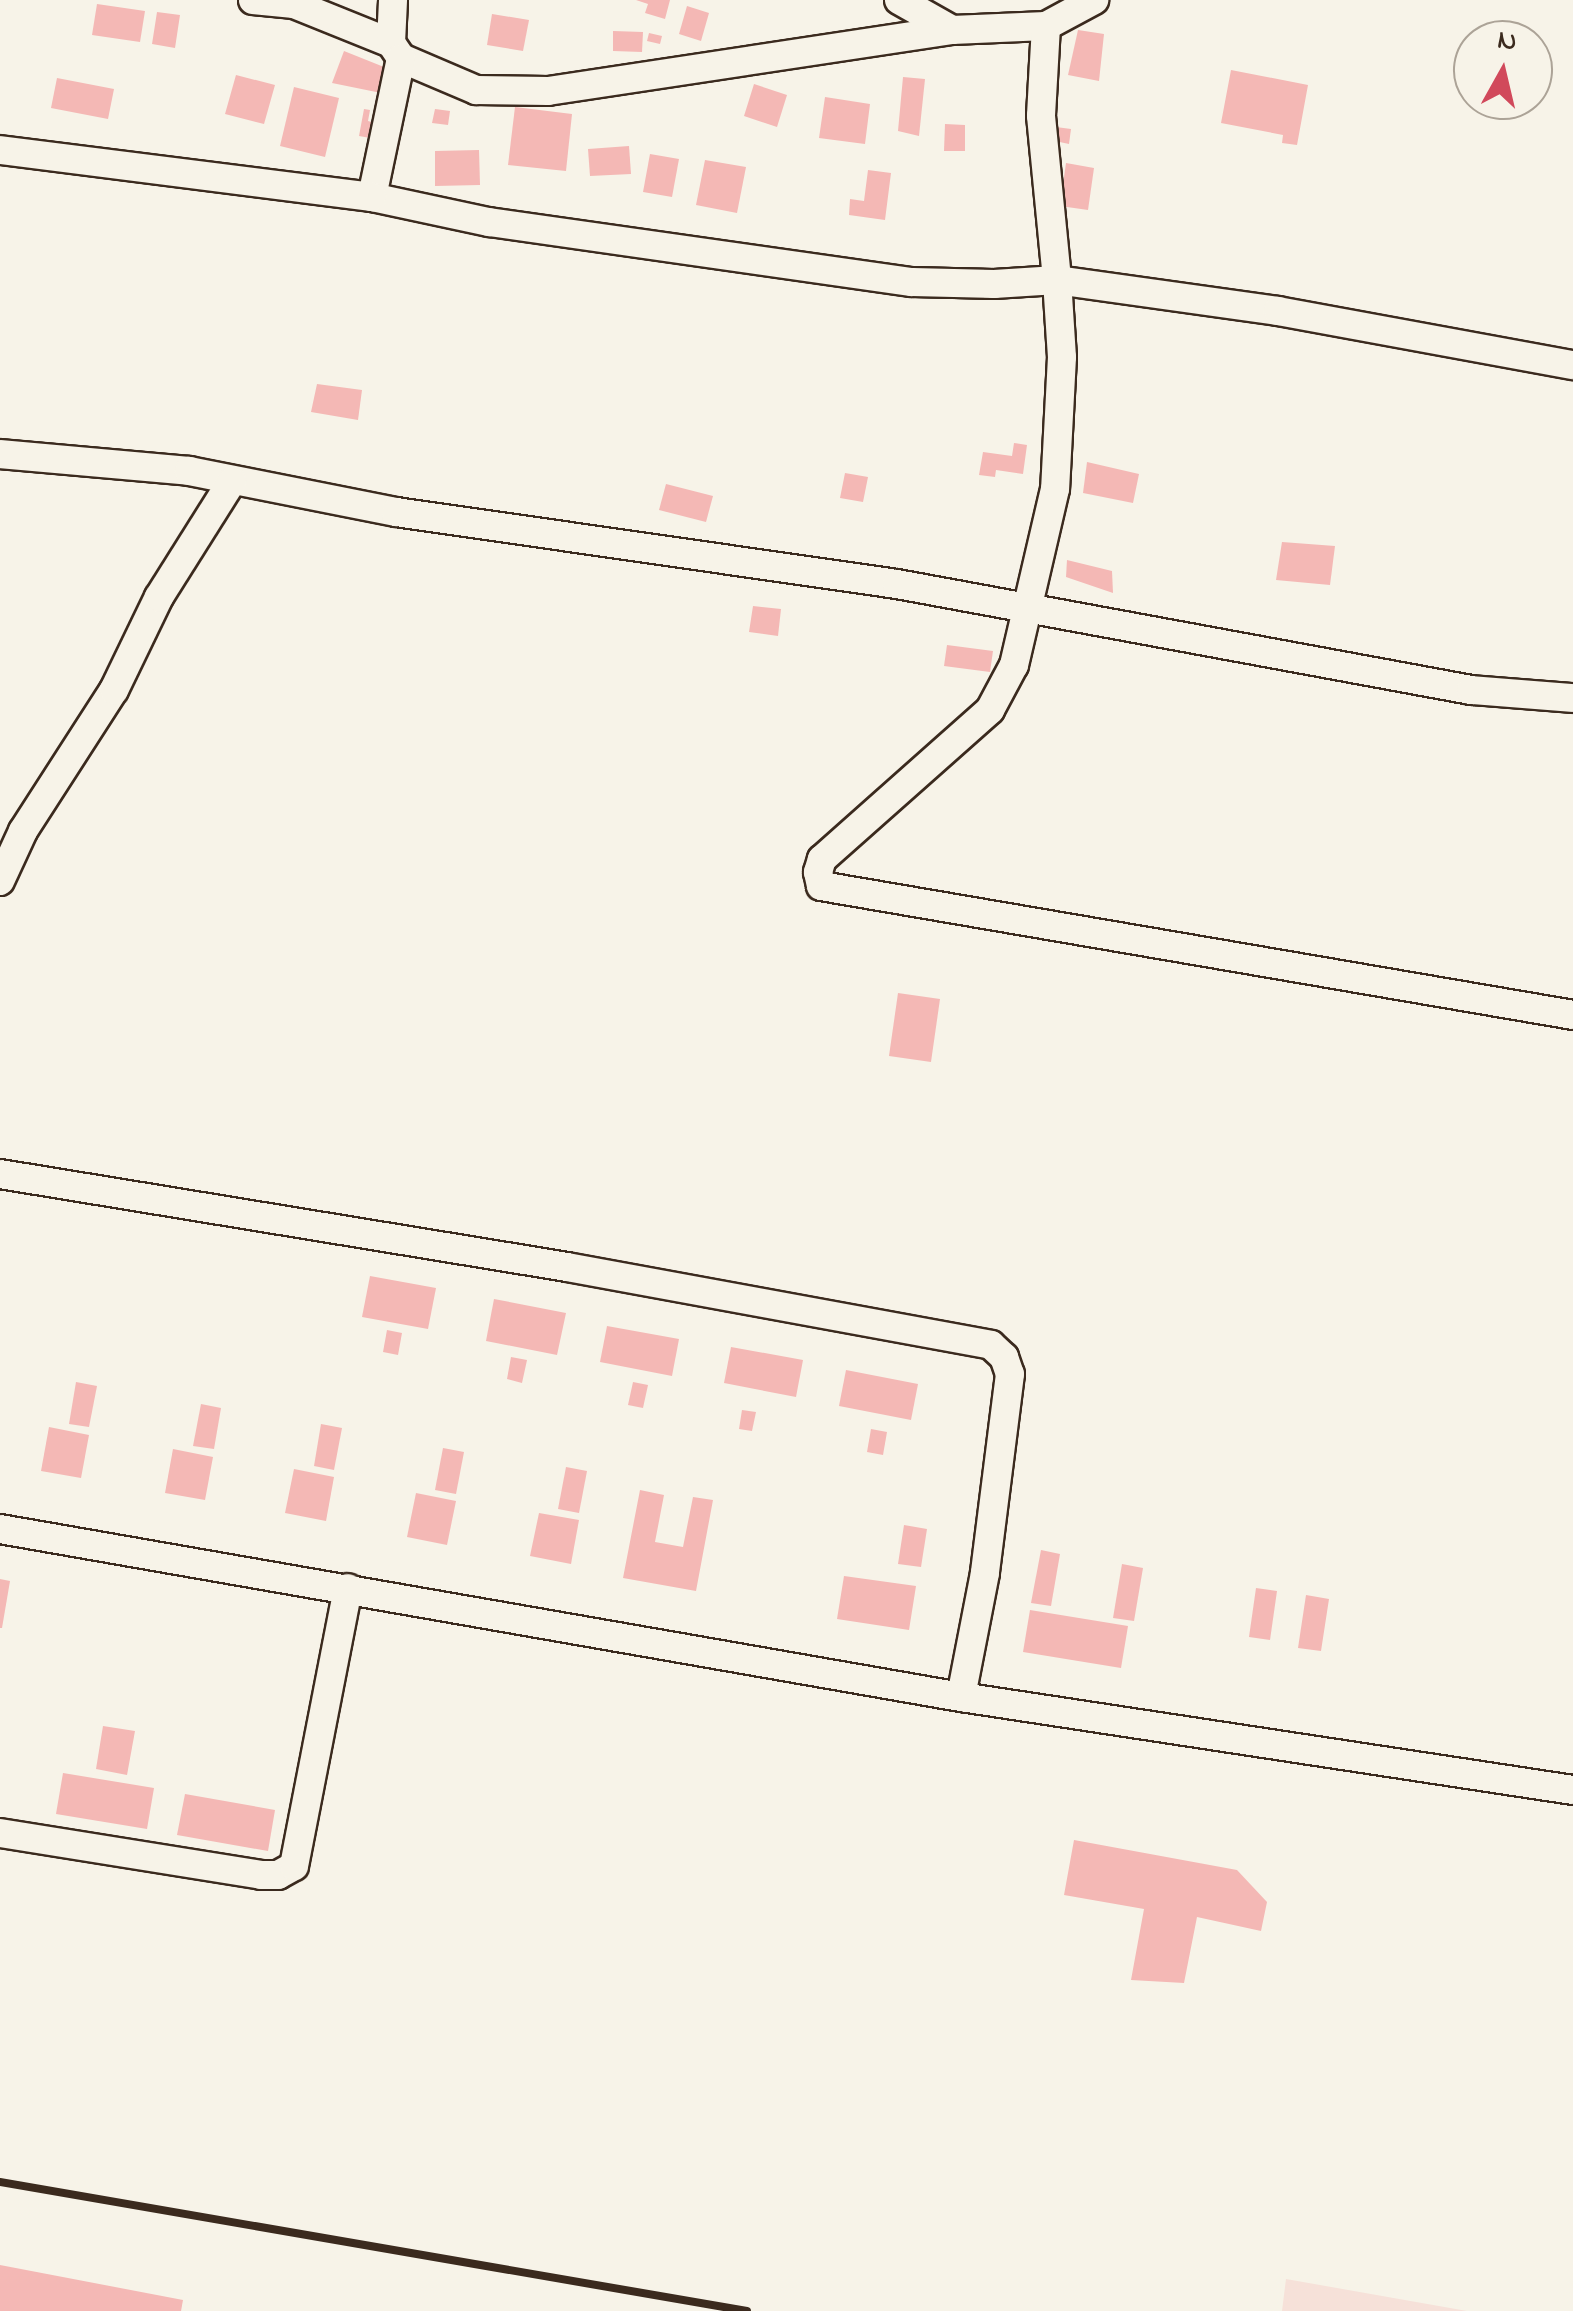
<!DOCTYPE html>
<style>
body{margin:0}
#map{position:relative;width:1573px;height:2311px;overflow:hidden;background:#f7f3e8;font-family:"Indie Flower",sans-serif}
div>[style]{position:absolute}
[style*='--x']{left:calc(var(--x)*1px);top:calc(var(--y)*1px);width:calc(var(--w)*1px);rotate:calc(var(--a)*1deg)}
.built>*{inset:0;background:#f6e1d9}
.building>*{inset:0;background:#f4b8b5}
.roads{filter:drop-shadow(2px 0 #3b2a1e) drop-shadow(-2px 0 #3b2a1e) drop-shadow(0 2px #3b2a1e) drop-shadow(0 -2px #3b2a1e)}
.street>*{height:28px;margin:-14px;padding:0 14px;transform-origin:14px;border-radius:14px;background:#f7f3e8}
.rail>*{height:8px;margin:-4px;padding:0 4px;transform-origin:4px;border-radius:4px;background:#3b2a1e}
span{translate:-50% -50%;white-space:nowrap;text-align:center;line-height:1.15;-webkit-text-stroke:8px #f7f3e8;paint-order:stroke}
.north{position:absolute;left:1453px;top:20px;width:100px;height:100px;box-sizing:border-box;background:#f7f3e8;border:2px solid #aca397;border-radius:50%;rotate:8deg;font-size:28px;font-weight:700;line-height:40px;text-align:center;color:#3b2a1e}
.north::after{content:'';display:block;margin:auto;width:35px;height:45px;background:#d1495b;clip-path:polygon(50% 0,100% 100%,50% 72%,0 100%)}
</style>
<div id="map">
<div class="built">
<i style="clip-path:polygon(1286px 2279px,1467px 2311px,1282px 2311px)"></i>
</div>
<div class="building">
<i style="clip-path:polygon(636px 0,670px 0,665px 19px,645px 13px,648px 4px)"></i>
<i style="clip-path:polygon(97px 4px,145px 11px,140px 42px,92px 35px)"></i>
<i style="clip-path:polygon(687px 6px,709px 13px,701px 41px,679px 34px)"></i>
<i style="clip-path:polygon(157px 12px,180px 15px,175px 48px,152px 44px)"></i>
<i style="clip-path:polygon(492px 14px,529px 20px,523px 51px,487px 45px)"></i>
<i style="clip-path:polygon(1078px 30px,1104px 34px,1099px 81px,1068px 75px)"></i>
<i style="clip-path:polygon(613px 31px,643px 32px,642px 52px,613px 51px)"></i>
<i style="clip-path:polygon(649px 33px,662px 36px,660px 44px,647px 41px)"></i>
<i style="clip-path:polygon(344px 51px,389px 69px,386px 94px,332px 83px)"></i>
<i style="clip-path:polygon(1231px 70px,1308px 85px,1297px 145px,1282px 143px,1283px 135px,1221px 123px)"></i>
<i style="clip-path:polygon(236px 75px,275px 85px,264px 124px,225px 114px)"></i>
<i style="clip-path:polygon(903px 77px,925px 79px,919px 136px,898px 131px)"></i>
<i style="clip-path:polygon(57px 78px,114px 89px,108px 119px,51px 108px)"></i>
<i style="clip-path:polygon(754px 84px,787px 95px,777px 127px,744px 116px)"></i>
<i style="clip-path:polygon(294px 87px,339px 98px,325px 157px,280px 146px)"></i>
<i style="clip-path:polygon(825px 97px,870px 104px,865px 144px,819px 138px)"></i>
<i style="clip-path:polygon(515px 107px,572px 114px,566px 171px,508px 165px)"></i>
<i style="clip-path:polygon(364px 109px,370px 110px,368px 121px,379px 124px,376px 139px,359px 136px)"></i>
<i style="clip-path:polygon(435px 109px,450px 111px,448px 125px,432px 123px)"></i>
<i style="clip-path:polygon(945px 124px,965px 125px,965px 151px,944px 151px)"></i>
<i style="clip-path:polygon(1056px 127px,1071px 129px,1069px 144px,1055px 141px)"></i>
<i style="clip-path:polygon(629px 146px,631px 174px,590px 176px,588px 149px)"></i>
<i style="clip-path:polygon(479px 150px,480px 185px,435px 186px,435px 151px)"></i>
<i style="clip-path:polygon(650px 154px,679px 159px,672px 197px,643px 192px)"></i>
<i style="clip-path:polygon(705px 160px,746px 167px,737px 213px,696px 205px)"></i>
<i style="clip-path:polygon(1066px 163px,1094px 168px,1088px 210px,1060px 206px)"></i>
<i style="clip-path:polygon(868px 170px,891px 173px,885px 220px,849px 215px,850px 199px,864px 201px)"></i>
<i style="clip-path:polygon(317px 384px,362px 390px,358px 420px,311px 412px)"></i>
<i style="clip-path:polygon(1014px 443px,1027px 445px,1023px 474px,996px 470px,995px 477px,979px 475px,983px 452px,1012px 456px)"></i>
<i style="clip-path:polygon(1087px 462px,1139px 474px,1133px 503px,1083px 493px)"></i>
<i style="clip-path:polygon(845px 473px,868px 477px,863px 502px,840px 498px)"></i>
<i style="clip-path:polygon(666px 484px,713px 496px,706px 522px,659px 510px)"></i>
<i style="clip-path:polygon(1282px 542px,1335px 546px,1330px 585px,1276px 580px)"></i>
<i style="clip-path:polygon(1067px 560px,1112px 571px,1113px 593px,1066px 577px)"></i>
<i style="clip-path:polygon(753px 606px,781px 609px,778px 636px,749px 632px)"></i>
<i style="clip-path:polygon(947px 645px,993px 651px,990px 672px,944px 666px)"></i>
<i style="clip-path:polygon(898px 993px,940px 999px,931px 1062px,889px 1056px)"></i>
<i style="clip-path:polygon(370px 1276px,436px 1288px,428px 1329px,362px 1317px)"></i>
<i style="clip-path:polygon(494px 1299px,566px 1313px,557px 1355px,486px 1341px)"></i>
<i style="clip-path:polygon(607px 1326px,679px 1339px,672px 1376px,600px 1362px)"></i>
<i style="clip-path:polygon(387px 1330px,402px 1333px,398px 1355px,383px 1352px)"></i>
<i style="clip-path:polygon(731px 1347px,803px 1360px,796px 1397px,724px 1383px)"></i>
<i style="clip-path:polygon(511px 1357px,527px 1360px,522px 1383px,507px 1379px)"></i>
<i style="clip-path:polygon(846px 1370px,918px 1384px,911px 1420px,839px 1406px)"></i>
<i style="clip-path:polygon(76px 1382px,97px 1386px,89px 1427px,69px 1424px)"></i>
<i style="clip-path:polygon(633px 1382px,648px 1385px,643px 1408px,628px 1405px)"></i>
<i style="clip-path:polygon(201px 1404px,221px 1408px,214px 1449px,193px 1446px)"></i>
<i style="clip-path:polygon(742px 1410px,756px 1412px,752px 1431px,739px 1429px)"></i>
<i style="clip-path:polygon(321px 1424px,342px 1428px,334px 1470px,314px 1466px)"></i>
<i style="clip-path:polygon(49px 1427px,89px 1435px,81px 1478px,41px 1471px)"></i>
<i style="clip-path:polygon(871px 1429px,887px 1432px,883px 1455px,867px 1452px)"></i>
<i style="clip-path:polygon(443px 1448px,464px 1452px,456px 1494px,435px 1490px)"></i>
<i style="clip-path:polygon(173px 1449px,213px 1457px,205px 1500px,165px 1493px)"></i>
<i style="clip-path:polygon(566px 1467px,587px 1471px,579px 1513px,558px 1509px)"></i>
<i style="clip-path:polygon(294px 1469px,334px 1477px,326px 1521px,285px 1513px)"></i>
<i style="clip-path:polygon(640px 1490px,664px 1495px,655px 1542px,683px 1547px,693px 1497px,713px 1500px,696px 1591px,623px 1578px)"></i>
<i style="clip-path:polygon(416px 1493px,456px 1501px,447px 1545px,407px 1537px)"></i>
<i style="clip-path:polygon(539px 1513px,579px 1520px,571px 1564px,530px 1556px)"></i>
<i style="clip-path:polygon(904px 1525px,927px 1529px,921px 1567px,898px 1564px)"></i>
<i style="clip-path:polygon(1041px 1550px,1060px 1554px,1051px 1606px,1031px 1603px)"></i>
<i style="clip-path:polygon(1122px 1564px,1143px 1568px,1134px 1621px,1113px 1618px)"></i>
<i style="clip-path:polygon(844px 1576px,916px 1586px,909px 1630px,837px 1619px)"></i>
<i style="clip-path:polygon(0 1579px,10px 1581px,2px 1628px,0 1628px)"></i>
<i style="clip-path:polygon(1256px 1588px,1277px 1591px,1270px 1640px,1249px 1637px)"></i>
<i style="clip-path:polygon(1306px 1595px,1329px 1599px,1321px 1651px,1298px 1648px)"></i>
<i style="clip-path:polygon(1030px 1610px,1128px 1626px,1121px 1668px,1023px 1652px)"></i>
<i style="clip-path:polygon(103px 1726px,135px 1731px,127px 1775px,96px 1769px)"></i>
<i style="clip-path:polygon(63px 1773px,154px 1788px,147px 1829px,56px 1814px)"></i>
<i style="clip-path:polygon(185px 1794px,275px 1810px,268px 1851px,177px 1835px)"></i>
<i style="clip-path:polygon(1074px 1840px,1237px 1870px,1267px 1902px,1261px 1931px,1197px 1917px,1184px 1983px,1131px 1980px,1144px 1909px,1064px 1895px)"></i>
<i style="clip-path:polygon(0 2265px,183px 2300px,181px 2311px,0 2311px)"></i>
</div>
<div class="roads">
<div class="street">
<i style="--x:253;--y:0;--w:41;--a:5.6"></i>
<i style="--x:294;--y:4;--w:105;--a:21.9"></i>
<i style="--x:391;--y:43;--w:18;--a:56"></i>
<i style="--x:401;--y:58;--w:82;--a:23.1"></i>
<i style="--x:476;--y:90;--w:72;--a:0.8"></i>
<i style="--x:548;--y:91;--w:409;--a:-8.6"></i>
<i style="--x:899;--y:0;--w:61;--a:29.5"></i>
<i style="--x:952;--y:30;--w:94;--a:-2.4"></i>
<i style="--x:1046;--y:26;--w:55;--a:-28.4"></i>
<i style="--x:1046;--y:26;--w:90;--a:93.2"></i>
<i style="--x:1041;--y:116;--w:165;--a:84.4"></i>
<i style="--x:1057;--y:280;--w:223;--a:8"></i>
<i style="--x:1278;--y:311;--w:300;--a:10.4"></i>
<i style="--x:391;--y:43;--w:43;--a:-87.3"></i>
<i style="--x:401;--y:58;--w:142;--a:101.8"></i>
<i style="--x:372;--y:197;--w:120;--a:12.1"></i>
<i style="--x:489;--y:222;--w:427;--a:8.1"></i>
<i style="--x:912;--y:282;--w:82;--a:1.4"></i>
<i style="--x:994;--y:284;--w:63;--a:-3.6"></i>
<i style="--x:1057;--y:280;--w:77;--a:86.3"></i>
<i style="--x:1062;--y:357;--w:132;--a:93"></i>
<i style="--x:1055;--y:489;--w:181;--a:103.1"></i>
<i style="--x:1014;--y:665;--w:51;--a:118.1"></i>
<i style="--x:990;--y:710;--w:225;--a:138.4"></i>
<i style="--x:822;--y:859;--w:14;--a:107"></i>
<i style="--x:818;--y:872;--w:14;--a:78"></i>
<i style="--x:821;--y:886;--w:763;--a:9.73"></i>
<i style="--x:0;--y:150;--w:375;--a:7.2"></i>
<i style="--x:0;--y:454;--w:190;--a:5.1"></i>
<i style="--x:189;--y:471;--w:211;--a:11.2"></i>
<i style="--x:396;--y:512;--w:506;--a:8.18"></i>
<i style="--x:897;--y:584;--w:584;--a:10.46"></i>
<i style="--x:1471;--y:690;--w:102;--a:4.5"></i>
<i style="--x:0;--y:881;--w:55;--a:-65.3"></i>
<i style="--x:23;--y:831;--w:168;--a:-57.2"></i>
<i style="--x:114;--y:690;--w:103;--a:-64.2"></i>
<i style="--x:159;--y:597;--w:137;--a:-57.8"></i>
<i style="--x:0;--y:1174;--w:575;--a:9.31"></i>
<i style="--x:567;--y:1267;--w:431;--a:10.4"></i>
<i style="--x:991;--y:1345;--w:18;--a:43"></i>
<i style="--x:1004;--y:1357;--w:18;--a:71"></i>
<i style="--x:1010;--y:1374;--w:201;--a:97.2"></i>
<i style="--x:985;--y:1573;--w:126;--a:101"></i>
<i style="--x:0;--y:1529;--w:976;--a:9.92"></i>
<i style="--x:961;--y:1697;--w:619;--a:8.64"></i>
<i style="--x:0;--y:1833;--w:264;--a:9.1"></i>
<i style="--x:261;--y:1875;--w:17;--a:0"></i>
<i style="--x:278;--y:1875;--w:18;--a:-29"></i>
<i style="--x:294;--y:1866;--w:283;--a:-79"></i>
</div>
</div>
<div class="rail">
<i style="--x:0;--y:2182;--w:758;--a:9.8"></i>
</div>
<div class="north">N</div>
</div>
